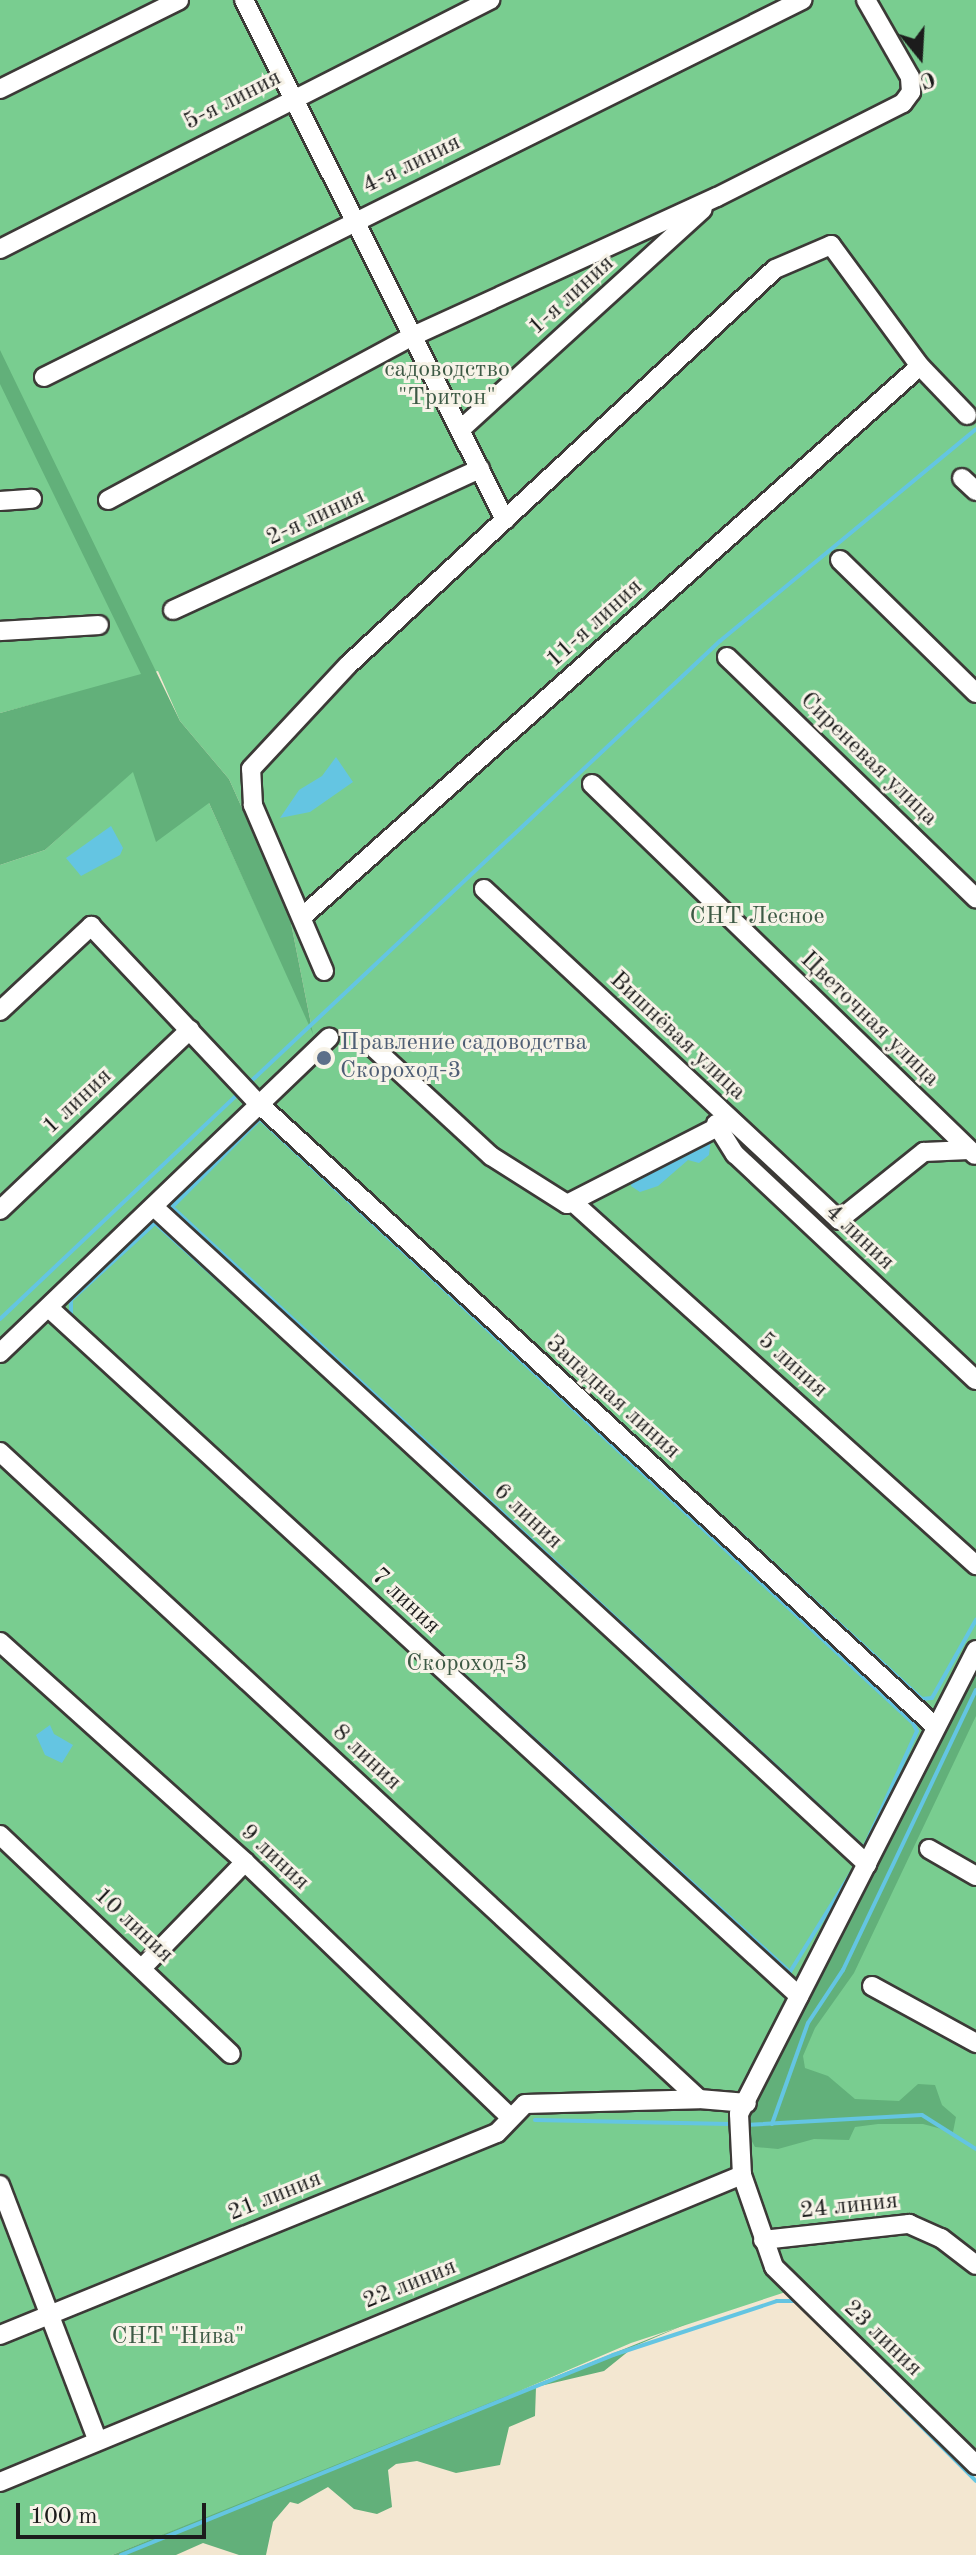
<!DOCTYPE html>
<meta charset="utf-8">
<style>
body{margin:0}
#map{position:relative;width:976px;height:2555px;overflow:hidden;background:#f3e7d1;font-family:"Old Standard TT",serif}
div>[style]{position:absolute}
[style*='--x']{left:calc(var(--x)*1px);top:calc(var(--y)*1px);width:calc(var(--w)*1px);rotate:calc(var(--a)*1deg)}
.green>*{inset:0;background:#79cd90}
.forest>*{inset:0;background:#62b07a}
.water>*{inset:0;background:#64c5e2}
.stream>*{height:4px;margin:-2px;padding:0 2px;transform-origin:2px;border-radius:2px;background:#64c5e2}
.roads{filter:drop-shadow(2px 0 #3c3a37) drop-shadow(-2px 0 #3c3a37) drop-shadow(0 2px #3c3a37) drop-shadow(0 -2px #3c3a37)}
.minor>*{height:18px;margin:-9px;padding:0 9px;transform-origin:9px;border-radius:9px;background:#fff}
.dots>*{width:22px;height:22px;translate:-50% -50%;box-sizing:border-box;border:4px solid #f7f3e8;border-radius:50%}
span{translate:-50% -50%;white-space:nowrap;text-align:center;line-height:1.15;-webkit-text-stroke:6px #f7f3e8;paint-order:stroke}
.street-label{font-size:24px;color:#1c1c1c}
.park-label{font-size:24px;color:#3d5a45}
.service-label{font-size:24px;color:#4e5e75}
.left{translate:0 -50%;text-align:left}
.north{position:absolute;left:880px;top:16px;width:80px;height:80px;-webkit-text-stroke:6px #f7f3e8;paint-order:stroke;rotate:162deg;font-size:22px;font-weight:700;line-height:32px;text-align:center;color:#1c1c1c}
.north::after{content:'';display:block;margin:auto;width:28px;height:36px;background:#1c1c1c;clip-path:polygon(50% 0,100% 100%,50% 72%,0 100%)}
.scale{position:absolute;left:16px;top:2503px;width:190px;height:36px;box-sizing:border-box;border:4px solid #1c1c1c;border-top:0;padding-left:10px;font-size:24px;line-height:28px;white-space:nowrap;color:#1c1c1c;-webkit-text-stroke:6px #f7f3e8;paint-order:stroke}
</style>
<div id="map">
<div class="green">
<i style="clip-path:polygon(0 0,976px 0,976px 2458px,801px 2287px,631px 2343px,417px 2435px,112px 2555px,0 2555px,0 865px,45px 850px,133px 771px,209px 803px,312px 1029px,289px 913px,229px 779px,180px 721px,158px 671px,0 713px)"></i>
</div>
<div class="forest">
<i style="clip-path:polygon(0 350px,180px 721px,229px 779px,289px 913px,313px 1034px,209px 803px,156px 842px,133px 772px,45px 850px,0 865px,0 713px,141px 674px,0 384px)"></i>
<i style="clip-path:polygon(976px 1664px,976px 1716px,854px 1973px,815px 2028px,803px 2056px,805px 2068px,828px 2076px,855px 2099px,899px 2101px,918px 2084px,935px 2085px,942px 2105px,956px 2117px,953px 2132px,923px 2124px,878px 2124px,855px 2127px,849px 2140px,814px 2139px,778px 2149px,755px 2147px,747px 2132px,750px 2116px,777px 2056px)"></i>
<i style="clip-path:polygon(691px 2322px,635px 2346px,604px 2371px,536px 2387px,535px 2416px,509px 2427px,500px 2465px,456px 2473px,417px 2461px,396px 2464px,388px 2470px,392px 2507px,377px 2514px,354px 2509px,328px 2487px,298px 2504px,290px 2502px,273px 2522px,266px 2555px,239px 2555px,203px 2543px,176px 2555px,112px 2555px)"></i>
</div>
<div class="water">
<i style="clip-path:polygon(336px 757px,353px 782px,310px 812px,280px 818px,299px 790px,322px 776px)"></i>
<i style="clip-path:polygon(111px 826px,123px 848px,120px 855px,81px 876px,66px 858px)"></i>
<i style="clip-path:polygon(711px 1139px,709px 1155px,699px 1163px,688px 1160px,658px 1186px,640px 1192px,631px 1186px,632px 1180px)"></i>
<i style="clip-path:polygon(50px 1725px,54px 1734px,73px 1745px,62px 1763px,45px 1755px,36px 1735px)"></i>
</div>
<div class="stream">
<i style="--x:247;--y:1085;--w:649;--a:-43.19"></i>
<i style="--x:720;--y:641;--w:332;--a:-39.6"></i>
<i style="--x:260;--y:1119;--w:890;--a:42.77"></i>
<i style="--x:913;--y:1723;--w:9;--a:63"></i>
<i style="--x:917;--y:1731;--w:128;--a:114.4"></i>
<i style="--x:864;--y:1848;--w:943;--a:-137.19"></i>
<i style="--x:172;--y:1207;--w:124;--a:-45"></i>
<i style="--x:593;--y:1207;--w:76;--a:42.9"></i>
<i style="--x:155;--y:1223;--w:474;--a:41.9"></i>
<i style="--x:508;--y:1540;--w:476;--a:43"></i>
<i style="--x:856;--y:1865;--w:126;--a:121.7"></i>
<i style="--x:790;--y:1972;--w:972;--a:-137.71"></i>
<i style="--x:71;--y:1318;--w:18;--a:-90"></i>
<i style="--x:71;--y:1300;--w:114;--a:-42.5"></i>
<i style="--x:0;--y:1319;--w:332;--a:-43.4"></i>
<i style="--x:566;--y:1375;--w:481;--a:42.3"></i>
<i style="--x:922;--y:1699;--w:10;--a:-6"></i>
<i style="--x:932;--y:1698;--w:90;--a:-60.6"></i>
<i style="--x:535;--y:2120;--w:195;--a:1.2"></i>
<i style="--x:772;--y:2124;--w:107;--a:-70.4"></i>
<i style="--x:808;--y:2023;--w:64;--a:-56.6"></i>
<i style="--x:843;--y:1970;--w:310;--a:-64.6"></i>
<i style="--x:745;--y:2125;--w:177;--a:-3.2"></i>
<i style="--x:922;--y:2115;--w:64;--a:32.2"></i>
<i style="--x:814;--y:2319;--w:229;--a:45"></i>
<i style="--x:121;--y:2555;--w:531;--a:-22.12"></i>
<i style="--x:613;--y:2355;--w:173;--a:-18.2"></i>
<i style="--x:777;--y:2301;--w:19;--a:0"></i>
</div>
<div class="roads">
<div class="minor">
<i style="--x:244;--y:0;--w:582;--a:63.35"></i>
<i style="--x:0;--y:89;--w:200;--a:-26.4"></i>
<i style="--x:0;--y:249;--w:550;--a:-26.94"></i>
<i style="--x:44;--y:377;--w:847;--a:-26.44"></i>
<i style="--x:460;--y:430;--w:328;--a:-42.3"></i>
<i style="--x:962;--y:478;--w:19;--a:43"></i>
<i style="--x:108;--y:500;--w:346;--a:-28.3"></i>
<i style="--x:413;--y:336;--w:334;--a:-24.6"></i>
<i style="--x:717;--y:197;--w:208;--a:-26.8"></i>
<i style="--x:903;--y:103;--w:14;--a:-54"></i>
<i style="--x:911;--y:92;--w:15;--a:-94"></i>
<i style="--x:910;--y:77;--w:89;--a:-119.7"></i>
<i style="--x:0;--y:501;--w:32;--a:-4"></i>
<i style="--x:840;--y:560;--w:190;--a:44.4"></i>
<i style="--x:173;--y:610;--w:338;--a:-24.7"></i>
<i style="--x:0;--y:631;--w:99;--a:-3.5"></i>
<i style="--x:727;--y:657;--w:347;--a:44.1"></i>
<i style="--x:592;--y:784;--w:533;--a:44.09"></i>
<i style="--x:484;--y:889;--w:485;--a:43"></i>
<i style="--x:839;--y:1220;--w:109;--a:-38.7"></i>
<i style="--x:924;--y:1152;--w:45;--a:-2.5"></i>
<i style="--x:302;--y:917;--w:828;--a:-41.72"></i>
<i style="--x:324;--y:971;--w:181;--a:-113.2"></i>
<i style="--x:253;--y:805;--w:36;--a:-93"></i>
<i style="--x:251;--y:769;--w:142;--a:-47"></i>
<i style="--x:348;--y:665;--w:582;--a:-42.84"></i>
<i style="--x:775;--y:269;--w:61;--a:-23.2"></i>
<i style="--x:831;--y:245;--w:150;--a:53.7"></i>
<i style="--x:920;--y:366;--w:68;--a:46.2"></i>
<i style="--x:0;--y:1011;--w:125;--a:-43"></i>
<i style="--x:91;--y:926;--w:243;--a:46.7"></i>
<i style="--x:258;--y:1103;--w:921;--a:42.63"></i>
<i style="--x:375;--y:1049;--w:158;--a:42.7"></i>
<i style="--x:491;--y:1156;--w:90;--a:32.3"></i>
<i style="--x:567;--y:1204;--w:184;--a:-27.1"></i>
<i style="--x:716;--y:1124;--w:36;--a:58"></i>
<i style="--x:735;--y:1154;--w:330;--a:43.2"></i>
<i style="--x:575;--y:1204;--w:540;--a:42"></i>
<i style="--x:154;--y:1207;--w:970;--a:42.66"></i>
<i style="--x:0;--y:1210;--w:262;--a:-43.5"></i>
<i style="--x:49;--y:1308;--w:1018;--a:42.53"></i>
<i style="--x:0;--y:1353;--w:456;--a:-43.8"></i>
<i style="--x:0;--y:1452;--w:952;--a:42.79"></i>
<i style="--x:0;--y:1642;--w:329;--a:41.9"></i>
<i style="--x:245;--y:1862;--w:366;--a:43.9"></i>
<i style="--x:976;--y:1650;--w:521;--a:117.06"></i>
<i style="--x:739;--y:2114;--w:61;--a:87.2"></i>
<i style="--x:742;--y:2175;--w:97;--a:70.8"></i>
<i style="--x:774;--y:2267;--w:283;--a:44.4"></i>
<i style="--x:0;--y:1835;--w:318;--a:43.5"></i>
<i style="--x:929;--y:1849;--w:54;--a:29.9"></i>
<i style="--x:142;--y:1968;--w:148;--a:-45.8"></i>
<i style="--x:872;--y:1986;--w:119;--a:28.7"></i>
<i style="--x:0;--y:2185;--w:272;--a:69.1"></i>
<i style="--x:763;--y:2240;--w:147;--a:-6.3"></i>
<i style="--x:909;--y:2224;--w:35;--a:24"></i>
<i style="--x:941;--y:2238;--w:44;--a:37.6"></i>
<i style="--x:0;--y:2335;--w:536;--a:-22.12"></i>
<i style="--x:497;--y:2133;--w:40;--a:-46"></i>
<i style="--x:525;--y:2104;--w:174;--a:-1.6"></i>
<i style="--x:699;--y:2099;--w:48;--a:4.8"></i>
<i style="--x:0;--y:2482;--w:803;--a:-22.48"></i>
</div>
</div>
<div class="dots">
<i style="left:324px;top:1058px;background:#5c6f8a"></i>
</div>
<div class="street-label">
<span style="left:233px;top:101px;rotate:-27deg">5-я линия</span>
<span style="left:412px;top:165px;rotate:-26deg">4-я линия</span>
<span style="left:572px;top:296px;rotate:-42deg">1-я линия</span>
<span style="left:316px;top:518px;rotate:-25deg">2-я линия</span>
<span style="left:595px;top:624px;rotate:-42deg">11-я линия</span>
<span style="left:868px;top:760px;rotate:44deg">Сиреневая улица</span>
<span style="left:869px;top:1020px;rotate:44deg">Цветочная улица</span>
<span style="left:677px;top:1037px;rotate:43deg">Вишнёвая улица</span>
<span style="left:78px;top:1102px;rotate:-43deg">1 линия</span>
<span style="left:859px;top:1238px;rotate:43deg">4 линия</span>
<span style="left:792px;top:1366px;rotate:42deg">5 линия</span>
<span style="left:612px;top:1398px;rotate:42deg">Западная линия</span>
<span style="left:527px;top:1517px;rotate:43deg">6 линия</span>
<span style="left:405px;top:1602px;rotate:43deg">7 линия</span>
<span style="left:366px;top:1758px;rotate:43deg">8 линия</span>
<span style="left:274px;top:1858px;rotate:43deg">9 линия</span>
<span style="left:133px;top:1926px;rotate:43deg">10 линия</span>
<span style="left:275px;top:2197px;rotate:-22deg">21 линия</span>
<span style="left:849px;top:2207px;rotate:-6deg">24 линия</span>
<span style="left:410px;top:2285px;rotate:-22deg">22 линия</span>
<span style="left:882px;top:2339px;rotate:44deg">23 линия</span>
</div>
<div class="park-label">
<span style="left:447px;top:385px">садоводство<br>"Тритон"</span>
<span style="left:757px;top:918px">СНТ Лесное</span>
<span style="left:467px;top:1665px">Скороход-3</span>
<span style="left:178px;top:2338px">СНТ "Нива"</span>
</div>
<div class="service-label">
<span class="left" style="left:340px;top:1058px">Правление садоводства<br>Скороход-3</span>
</div>
<div class="north">С</div>
<div class="scale">100 m</div>
</div>
